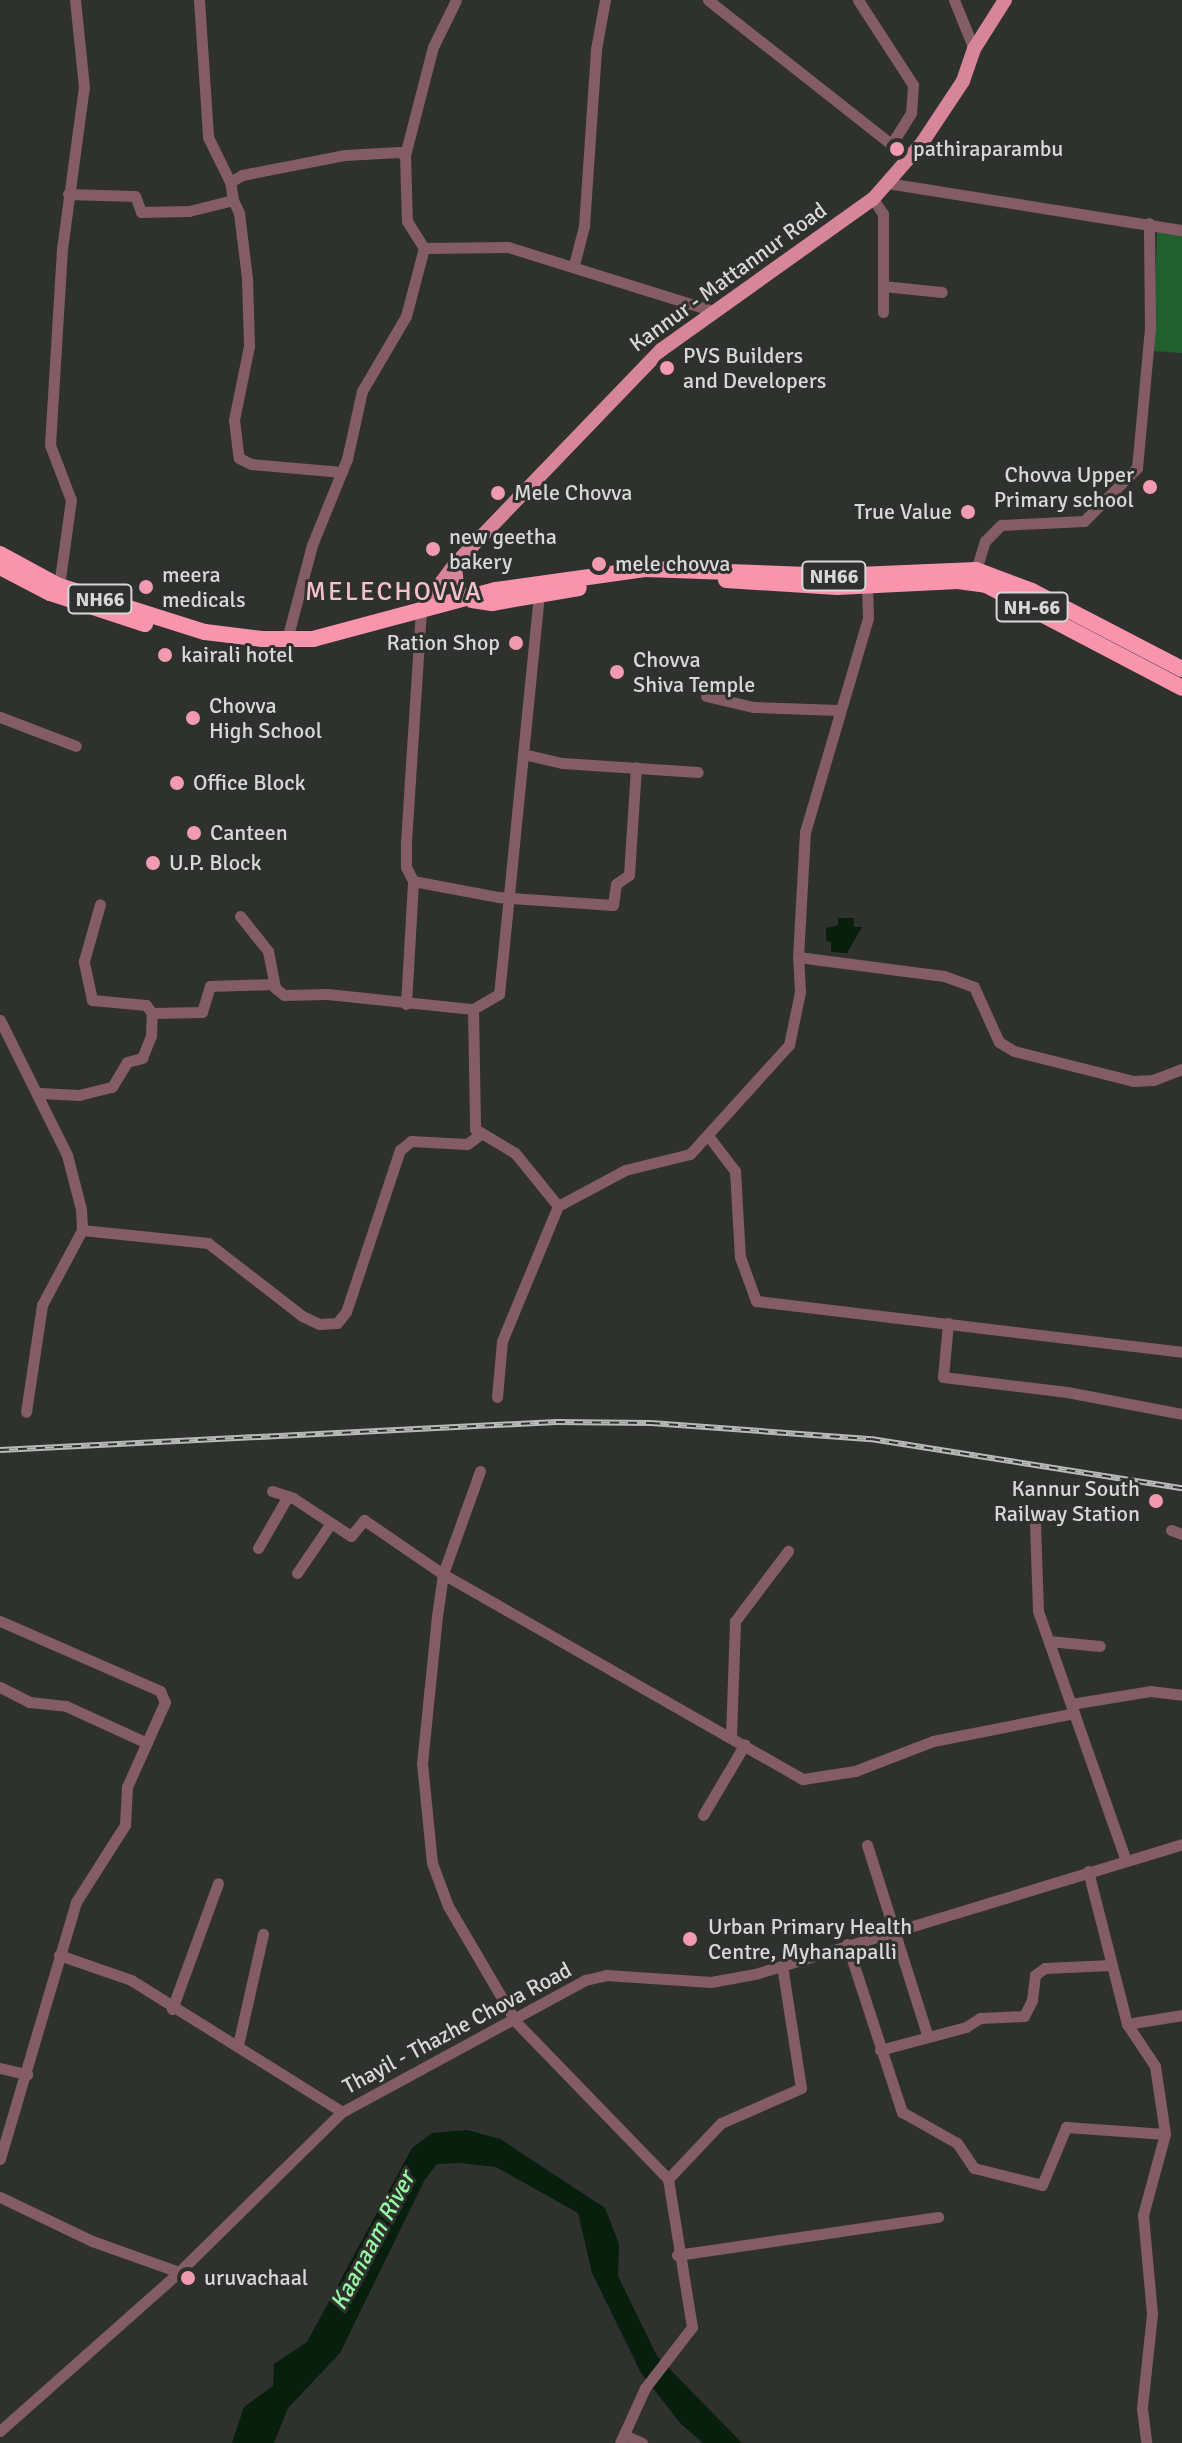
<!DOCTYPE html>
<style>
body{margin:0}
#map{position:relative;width:1182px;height:2443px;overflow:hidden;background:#2e312e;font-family:Signika,sans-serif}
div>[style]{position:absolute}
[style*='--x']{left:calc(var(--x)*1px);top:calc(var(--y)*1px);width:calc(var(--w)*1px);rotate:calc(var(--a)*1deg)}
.green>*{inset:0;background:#21602e}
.water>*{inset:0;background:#071f0c}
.minor>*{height:11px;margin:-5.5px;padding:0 5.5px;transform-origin:5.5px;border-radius:5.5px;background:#845c65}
.major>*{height:14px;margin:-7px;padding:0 7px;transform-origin:7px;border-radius:7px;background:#d78599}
.highway>*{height:16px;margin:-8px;padding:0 8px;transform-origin:8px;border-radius:8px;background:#f895ad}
.rail>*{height:6px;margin-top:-3px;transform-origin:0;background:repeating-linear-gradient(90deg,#2e312e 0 9px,#b9bbb9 0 18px);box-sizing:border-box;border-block:2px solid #b9bbb9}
.dots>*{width:22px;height:22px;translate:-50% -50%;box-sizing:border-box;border:4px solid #2e312e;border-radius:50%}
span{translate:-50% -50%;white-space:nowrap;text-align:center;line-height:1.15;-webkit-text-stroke:6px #2e312e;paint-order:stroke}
.shield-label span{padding:2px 6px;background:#2e312e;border:2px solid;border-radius:6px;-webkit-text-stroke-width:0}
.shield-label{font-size:20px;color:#d7d8d7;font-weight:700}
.poi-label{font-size:22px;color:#d7d8d7}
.left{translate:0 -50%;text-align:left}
.right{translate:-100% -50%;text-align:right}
.street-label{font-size:22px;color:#d7d8d7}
.water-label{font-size:24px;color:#95f9a3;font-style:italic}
.quarter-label{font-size:26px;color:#f5c2cc;letter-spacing:2px}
</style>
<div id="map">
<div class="green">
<i style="clip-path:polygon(1157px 231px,1182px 235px,1182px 353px,1153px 351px)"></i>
</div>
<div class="water">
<i style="clip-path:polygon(838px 918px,854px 918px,854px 927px,862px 927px,847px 953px,831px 952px,831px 942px,826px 941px,826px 928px,838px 925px)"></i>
<i style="clip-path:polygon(467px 2130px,500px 2139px,605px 2208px,619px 2244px,618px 2276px,657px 2356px,742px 2443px,703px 2443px,681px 2424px,641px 2373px,592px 2273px,578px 2213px,496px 2167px,460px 2163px,437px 2164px,424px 2181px,340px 2353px,288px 2408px,274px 2443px,232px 2443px,244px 2407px,273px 2386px,274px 2364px,307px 2342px,412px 2148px,432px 2133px)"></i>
</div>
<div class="minor">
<i style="--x:199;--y:0;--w:137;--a:86.2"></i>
<i style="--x:208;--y:137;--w:50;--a:63.9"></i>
<i style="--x:708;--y:0;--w:256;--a:38.2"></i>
<i style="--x:858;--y:0;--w:101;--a:57.1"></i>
<i style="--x:913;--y:85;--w:28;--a:94"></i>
<i style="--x:911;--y:113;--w:36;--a:122"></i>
<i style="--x:954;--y:0;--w:53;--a:67.8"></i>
<i style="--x:405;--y:155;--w:112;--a:-75.5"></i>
<i style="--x:433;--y:47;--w:52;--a:-63.9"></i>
<i style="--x:887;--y:183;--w:299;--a:9.1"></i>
<i style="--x:68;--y:194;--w:67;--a:1.7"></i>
<i style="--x:135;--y:196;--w:17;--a:69"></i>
<i style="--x:141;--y:212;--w:48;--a:-1.2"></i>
<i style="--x:189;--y:211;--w:45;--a:-14"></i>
<i style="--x:233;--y:200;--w:18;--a:-99"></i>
<i style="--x:230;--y:182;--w:14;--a:-30"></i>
<i style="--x:242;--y:175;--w:105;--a:-11"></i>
<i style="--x:345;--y:155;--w:54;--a:-3.2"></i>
<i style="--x:399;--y:152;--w:7;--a:27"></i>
<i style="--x:405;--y:155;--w:66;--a:88.3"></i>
<i style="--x:407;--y:221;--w:32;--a:58"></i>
<i style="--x:873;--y:199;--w:18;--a:56"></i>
<i style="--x:883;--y:214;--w:98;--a:90"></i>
<i style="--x:233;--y:200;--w:14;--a:65"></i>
<i style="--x:239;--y:213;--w:65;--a:83"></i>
<i style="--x:247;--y:278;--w:68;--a:88.3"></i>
<i style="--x:249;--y:346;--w:76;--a:101.5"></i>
<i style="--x:234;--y:420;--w:38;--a:83"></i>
<i style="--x:239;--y:458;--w:13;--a:27"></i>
<i style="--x:251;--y:464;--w:91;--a:5"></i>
<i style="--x:574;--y:265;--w:40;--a:-75.6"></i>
<i style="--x:584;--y:226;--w:177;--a:-86.1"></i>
<i style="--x:596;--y:49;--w:50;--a:-79.6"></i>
<i style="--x:883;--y:286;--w:59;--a:5.8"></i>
<i style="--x:976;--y:570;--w:30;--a:-73"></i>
<i style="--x:985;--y:541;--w:23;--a:-45"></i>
<i style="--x:1001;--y:525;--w:83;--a:-2.8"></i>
<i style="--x:1084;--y:521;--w:75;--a:-45"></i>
<i style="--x:1137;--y:468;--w:142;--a:-84.7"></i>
<i style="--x:1150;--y:327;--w:104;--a:-90.6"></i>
<i style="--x:59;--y:586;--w:87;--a:-82.1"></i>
<i style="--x:71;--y:500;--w:59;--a:-110.9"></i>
<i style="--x:50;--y:445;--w:196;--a:-86.5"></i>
<i style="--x:62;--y:249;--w:163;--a:-82.3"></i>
<i style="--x:84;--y:87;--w:87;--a:-95.9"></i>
<i style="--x:867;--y:587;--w:31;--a:88"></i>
<i style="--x:868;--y:618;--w:223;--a:106.4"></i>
<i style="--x:805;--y:832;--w:125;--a:93.2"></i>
<i style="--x:798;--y:957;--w:147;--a:7.4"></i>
<i style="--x:944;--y:976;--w:32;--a:20"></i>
<i style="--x:974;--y:987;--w:60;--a:65.6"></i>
<i style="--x:999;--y:1042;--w:17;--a:31"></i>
<i style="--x:1014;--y:1051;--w:123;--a:14.1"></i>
<i style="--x:1133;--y:1081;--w:20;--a:-3"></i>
<i style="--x:1153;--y:1080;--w:31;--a:-21"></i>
<i style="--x:539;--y:594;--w:402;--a:95.7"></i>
<i style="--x:499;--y:994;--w:30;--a:150"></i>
<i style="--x:473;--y:1009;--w:120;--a:89"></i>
<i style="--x:475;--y:1129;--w:47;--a:31"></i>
<i style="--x:515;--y:1153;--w:68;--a:50.9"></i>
<i style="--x:558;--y:1206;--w:76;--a:-28.2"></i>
<i style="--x:625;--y:1170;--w:67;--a:-13.8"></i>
<i style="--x:690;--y:1154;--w:147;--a:-47.8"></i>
<i style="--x:789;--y:1045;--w:54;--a:-78.3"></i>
<i style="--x:800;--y:992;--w:35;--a:-93"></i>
<i style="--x:421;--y:610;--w:234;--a:93.7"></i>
<i style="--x:406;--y:844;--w:23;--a:90"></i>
<i style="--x:406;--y:867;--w:16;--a:63"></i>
<i style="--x:413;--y:881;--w:86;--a:10.7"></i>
<i style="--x:498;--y:897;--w:115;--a:4"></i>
<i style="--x:613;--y:905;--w:21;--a:-82"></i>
<i style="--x:616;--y:884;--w:16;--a:-35"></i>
<i style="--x:629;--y:875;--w:108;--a:-86.3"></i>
<i style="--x:287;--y:639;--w:97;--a:-75.1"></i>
<i style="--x:312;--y:545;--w:93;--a:-67.9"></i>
<i style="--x:347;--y:459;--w:70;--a:-77.6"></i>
<i style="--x:362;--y:391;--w:87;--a:-59.6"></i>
<i style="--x:406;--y:316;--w:70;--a:-75.2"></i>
<i style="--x:424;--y:248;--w:84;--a:-0.7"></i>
<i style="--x:508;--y:247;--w:216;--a:17.3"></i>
<i style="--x:706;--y:696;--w:48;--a:13.2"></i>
<i style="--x:753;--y:707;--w:85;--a:2"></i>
<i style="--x:0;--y:717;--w:81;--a:20.9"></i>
<i style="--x:523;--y:754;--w:40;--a:13"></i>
<i style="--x:562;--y:763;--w:136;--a:3.8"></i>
<i style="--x:240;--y:916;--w:45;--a:51.3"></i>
<i style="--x:268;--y:951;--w:38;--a:79"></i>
<i style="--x:275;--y:988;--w:11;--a:38"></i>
<i style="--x:284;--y:995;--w:43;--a:-1.3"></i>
<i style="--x:327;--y:994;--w:147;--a:5.9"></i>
<i style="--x:406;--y:1004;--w:123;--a:-86.7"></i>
<i style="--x:152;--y:1013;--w:50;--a:-1.1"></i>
<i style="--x:202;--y:1012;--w:27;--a:-73"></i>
<i style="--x:210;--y:986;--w:64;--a:-1.8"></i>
<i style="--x:0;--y:1020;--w:151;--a:63.6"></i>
<i style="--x:67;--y:1155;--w:56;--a:75.5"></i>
<i style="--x:81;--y:1209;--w:21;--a:87"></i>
<i style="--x:82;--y:1230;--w:85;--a:118.1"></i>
<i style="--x:42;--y:1305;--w:108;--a:98.5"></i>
<i style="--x:40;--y:1093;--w:39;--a:3"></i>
<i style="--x:79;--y:1095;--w:34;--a:-14"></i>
<i style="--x:112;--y:1087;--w:29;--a:-59"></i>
<i style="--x:127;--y:1062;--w:16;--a:-15"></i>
<i style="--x:142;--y:1058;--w:24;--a:-68"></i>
<i style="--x:151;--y:1036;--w:23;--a:-88"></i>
<i style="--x:152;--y:1013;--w:10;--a:-127"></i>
<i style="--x:146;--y:1005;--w:54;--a:-174.7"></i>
<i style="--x:92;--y:1000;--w:40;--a:-102"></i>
<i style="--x:84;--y:961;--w:59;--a:-74.3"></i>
<i style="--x:709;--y:1137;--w:43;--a:52.6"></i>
<i style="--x:735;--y:1171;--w:86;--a:86.7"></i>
<i style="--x:740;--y:1257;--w:47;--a:70"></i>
<i style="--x:756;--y:1301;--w:429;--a:6.8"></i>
<i style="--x:82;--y:1230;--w:127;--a:5.9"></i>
<i style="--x:208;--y:1243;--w:119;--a:37.8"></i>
<i style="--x:302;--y:1316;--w:19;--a:25"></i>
<i style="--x:319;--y:1324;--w:18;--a:-3"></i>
<i style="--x:337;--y:1323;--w:14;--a:-51"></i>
<i style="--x:346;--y:1312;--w:171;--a:-71.6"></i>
<i style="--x:400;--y:1150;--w:14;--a:-39"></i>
<i style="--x:411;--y:1141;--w:56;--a:3.1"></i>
<i style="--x:467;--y:1144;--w:17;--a:-36"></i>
<i style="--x:948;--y:1323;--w:54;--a:95.3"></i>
<i style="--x:943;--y:1377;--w:125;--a:6.9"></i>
<i style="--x:1067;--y:1392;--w:117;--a:10.8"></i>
<i style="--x:497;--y:1397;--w:56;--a:-84.9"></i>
<i style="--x:502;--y:1341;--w:146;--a:-67.5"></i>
<i style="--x:480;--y:1471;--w:109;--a:109.8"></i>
<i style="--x:443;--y:1574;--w:42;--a:98.1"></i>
<i style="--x:437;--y:1616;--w:148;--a:95.8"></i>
<i style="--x:422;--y:1763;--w:100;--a:84.3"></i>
<i style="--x:432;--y:1863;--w:46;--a:69.6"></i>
<i style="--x:448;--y:1906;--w:134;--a:59.6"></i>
<i style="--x:516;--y:2022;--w:219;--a:45.9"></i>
<i style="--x:668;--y:2179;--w:150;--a:80.8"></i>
<i style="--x:692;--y:2327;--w:77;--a:127.6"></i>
<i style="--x:645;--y:2388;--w:60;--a:114.4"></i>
<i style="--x:272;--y:1491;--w:22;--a:18"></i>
<i style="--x:293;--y:1498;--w:69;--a:33.2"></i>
<i style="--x:351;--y:1536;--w:21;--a:-51"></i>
<i style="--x:364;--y:1520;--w:96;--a:34.4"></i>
<i style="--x:443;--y:1574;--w:414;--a:29.7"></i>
<i style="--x:803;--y:1779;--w:53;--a:-8.7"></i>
<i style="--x:855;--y:1771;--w:84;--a:-21"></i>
<i style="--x:933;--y:1741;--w:144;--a:-11.2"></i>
<i style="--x:1035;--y:1524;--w:87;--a:88"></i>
<i style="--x:1038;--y:1611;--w:262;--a:70.6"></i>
<i style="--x:1171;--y:1530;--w:12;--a:20"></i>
<i style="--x:258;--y:1548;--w:60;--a:-60"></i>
<i style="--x:297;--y:1573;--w:60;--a:-55.8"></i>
<i style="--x:0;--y:1621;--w:175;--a:23.6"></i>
<i style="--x:160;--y:1691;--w:12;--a:66"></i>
<i style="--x:165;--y:1702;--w:93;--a:114.1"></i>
<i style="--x:127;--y:1787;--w:38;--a:93"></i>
<i style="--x:125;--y:1825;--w:91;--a:122.5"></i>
<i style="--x:76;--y:1902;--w:268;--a:106.5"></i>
<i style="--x:1049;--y:1641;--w:51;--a:5.6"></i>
<i style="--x:0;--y:1687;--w:33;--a:27"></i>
<i style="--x:29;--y:1702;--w:37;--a:6"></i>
<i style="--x:66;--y:1706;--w:89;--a:24.6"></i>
<i style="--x:1071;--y:1704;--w:80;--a:-9.3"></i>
<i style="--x:1150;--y:1691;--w:32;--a:7"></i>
<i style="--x:731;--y:1737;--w:116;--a:-88"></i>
<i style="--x:735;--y:1621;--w:88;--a:-52.9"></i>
<i style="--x:703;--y:1815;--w:82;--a:-59.4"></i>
<i style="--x:867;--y:1845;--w:201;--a:72.4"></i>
<i style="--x:1088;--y:1871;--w:158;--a:75.7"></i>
<i style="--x:1127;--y:2024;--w:50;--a:56.3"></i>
<i style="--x:1155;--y:2066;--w:69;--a:81.6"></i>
<i style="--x:1165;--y:2134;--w:84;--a:105.2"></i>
<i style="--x:1143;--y:2215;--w:99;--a:84.8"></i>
<i style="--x:1152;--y:2314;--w:95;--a:96.1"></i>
<i style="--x:1142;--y:2408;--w:35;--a:83"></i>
<i style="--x:847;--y:1944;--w:177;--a:71.9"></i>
<i style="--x:902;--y:2112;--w:63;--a:29.4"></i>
<i style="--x:957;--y:2143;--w:30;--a:56"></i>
<i style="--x:974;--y:2168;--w:70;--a:14"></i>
<i style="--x:1042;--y:2185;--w:63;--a:-67.5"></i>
<i style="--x:1066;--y:2127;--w:99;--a:4"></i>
<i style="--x:59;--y:1955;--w:76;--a:19.1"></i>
<i style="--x:131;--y:1980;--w:249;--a:32"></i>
<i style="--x:172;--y:2009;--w:134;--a:-69.9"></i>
<i style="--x:1127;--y:2024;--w:56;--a:-9.3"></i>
<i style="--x:238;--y:2045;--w:114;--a:-77.3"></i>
<i style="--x:880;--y:2050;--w:89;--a:-15"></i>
<i style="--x:966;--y:2027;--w:17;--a:-33"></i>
<i style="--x:980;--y:2018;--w:44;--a:-2.6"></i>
<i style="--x:1024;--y:2016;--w:18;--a:-63"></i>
<i style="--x:1032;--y:2000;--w:25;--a:-83"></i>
<i style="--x:1035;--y:1975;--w:12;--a:-35"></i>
<i style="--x:1045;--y:1968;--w:66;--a:-2.6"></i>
<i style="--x:0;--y:2068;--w:28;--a:13"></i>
<i style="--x:668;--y:2179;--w:77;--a:-46.6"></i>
<i style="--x:721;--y:2123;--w:87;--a:-23.6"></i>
<i style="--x:801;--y:2088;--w:124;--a:-98.8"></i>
<i style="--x:0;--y:2197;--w:102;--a:25.6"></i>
<i style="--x:92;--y:2241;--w:92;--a:19.6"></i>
<i style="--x:677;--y:2255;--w:264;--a:-8.3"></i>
<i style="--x:0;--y:2431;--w:239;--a:-41.6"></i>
<i style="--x:179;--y:2272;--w:228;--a:-44.5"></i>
<i style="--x:342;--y:2112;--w:277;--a:-28.5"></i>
<i style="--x:585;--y:1980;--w:22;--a:-13"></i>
<i style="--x:606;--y:1975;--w:105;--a:3.8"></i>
<i style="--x:711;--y:1982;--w:45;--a:-10.3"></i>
<i style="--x:755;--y:1974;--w:446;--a:-16.9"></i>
<i style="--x:624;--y:2435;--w:20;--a:24"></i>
</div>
<div class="major">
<i style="--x:455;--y:564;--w:25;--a:85"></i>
<i style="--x:457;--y:589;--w:13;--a:48"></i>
<i style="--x:421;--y:610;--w:57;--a:-53.5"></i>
<i style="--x:455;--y:564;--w:297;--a:-46.1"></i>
<i style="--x:661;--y:350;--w:260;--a:-35.5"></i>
<i style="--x:873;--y:199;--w:74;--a:-48.8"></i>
<i style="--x:922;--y:143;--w:74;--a:-56.5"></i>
<i style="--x:963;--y:81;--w:34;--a:-71"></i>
<i style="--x:974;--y:49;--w:58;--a:-57.7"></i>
</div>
<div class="highway">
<i style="--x:0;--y:554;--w:67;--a:28.5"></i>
<i style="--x:59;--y:586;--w:153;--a:17.5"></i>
<i style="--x:205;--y:632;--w:57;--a:7"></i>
<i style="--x:262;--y:639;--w:51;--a:0"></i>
<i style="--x:313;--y:639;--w:189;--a:-15"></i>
<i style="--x:496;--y:590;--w:150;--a:-8"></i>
<i style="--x:645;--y:569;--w:189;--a:2.1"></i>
<i style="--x:834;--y:576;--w:142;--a:-2.4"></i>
<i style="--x:976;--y:570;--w:60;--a:20.6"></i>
<i style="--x:1032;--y:591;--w:169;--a:27.5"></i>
<i style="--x:0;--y:567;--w:56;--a:27.5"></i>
<i style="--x:50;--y:593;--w:100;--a:18.1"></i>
<i style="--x:726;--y:580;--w:111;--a:3.6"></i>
<i style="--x:837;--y:587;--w:121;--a:-2.8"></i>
<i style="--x:958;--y:581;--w:28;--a:8"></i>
<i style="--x:986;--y:585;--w:221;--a:27.7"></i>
<i style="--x:472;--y:600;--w:20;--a:9"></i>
<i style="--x:492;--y:603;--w:88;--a:-9.8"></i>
</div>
<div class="rail">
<i style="--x:0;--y:1450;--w:557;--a:-2.88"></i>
<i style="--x:556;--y:1422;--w:95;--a:0.6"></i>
<i style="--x:651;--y:1423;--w:221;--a:4.2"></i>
<i style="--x:871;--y:1439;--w:315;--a:9"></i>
</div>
<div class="dots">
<i style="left:897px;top:149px;background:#f29aaf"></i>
<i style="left:667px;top:368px;background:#f29aaf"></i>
<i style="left:1150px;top:487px;background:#f29aaf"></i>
<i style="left:498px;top:493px;background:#f29aaf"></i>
<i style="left:968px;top:512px;background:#f29aaf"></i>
<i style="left:433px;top:549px;background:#f29aaf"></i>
<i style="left:599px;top:564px;background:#f29aaf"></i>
<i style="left:146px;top:587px;background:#f29aaf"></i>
<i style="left:516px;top:643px;background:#f29aaf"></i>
<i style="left:165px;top:655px;background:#f29aaf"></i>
<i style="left:617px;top:672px;background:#f29aaf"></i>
<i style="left:193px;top:718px;background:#f29aaf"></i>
<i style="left:177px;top:783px;background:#f29aaf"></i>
<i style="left:194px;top:833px;background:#f29aaf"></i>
<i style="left:153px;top:863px;background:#f29aaf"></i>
<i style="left:1156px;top:1501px;background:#f29aaf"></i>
<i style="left:690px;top:1939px;background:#f29aaf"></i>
<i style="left:188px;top:2278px;background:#f29aaf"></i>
</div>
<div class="shield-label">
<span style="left:834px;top:576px">NH66</span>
<span style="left:100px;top:599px">NH66</span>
<span style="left:1032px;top:607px">NH-66</span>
</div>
<div class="poi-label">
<span class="left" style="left:913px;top:149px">pathiraparambu</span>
<span class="left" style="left:683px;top:368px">PVS Builders<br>and Developers</span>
<span class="right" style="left:1134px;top:487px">Chovva Upper<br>Primary school</span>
<span class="left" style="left:514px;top:493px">Mele Chovva</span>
<span class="right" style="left:952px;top:512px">True Value</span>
<span class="left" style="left:449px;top:549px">new geetha<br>bakery</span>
<span class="left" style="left:615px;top:564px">mele chovva</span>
<span class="left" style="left:162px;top:587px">meera<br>medicals</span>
<span class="right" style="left:500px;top:643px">Ration Shop</span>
<span class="left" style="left:181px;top:655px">kairali hotel</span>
<span class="left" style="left:633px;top:672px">Chovva<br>Shiva Temple</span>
<span class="left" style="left:209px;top:718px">Chovva<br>High School</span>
<span class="left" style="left:193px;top:783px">Office Block</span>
<span class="left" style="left:210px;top:833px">Canteen</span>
<span class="left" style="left:169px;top:863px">U.P. Block</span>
<span class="right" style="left:1140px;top:1501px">Kannur South<br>Railway Station</span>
<span class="left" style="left:708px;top:1939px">Urban Primary Health<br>Centre, Myhanapalli</span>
<span class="left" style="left:204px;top:2278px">uruvachaal</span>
</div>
<div class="street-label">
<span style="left:728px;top:277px;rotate:-36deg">Kannur - Mattannur Road</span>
<span style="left:457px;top:2028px;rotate:-28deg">Thayil - Thazhe Chova Road</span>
</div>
<div class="water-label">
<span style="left:373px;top:2241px;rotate:-62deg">Kaanaam River</span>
</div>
<div class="quarter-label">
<span style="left:394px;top:593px">MELECHOVVA</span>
</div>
</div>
